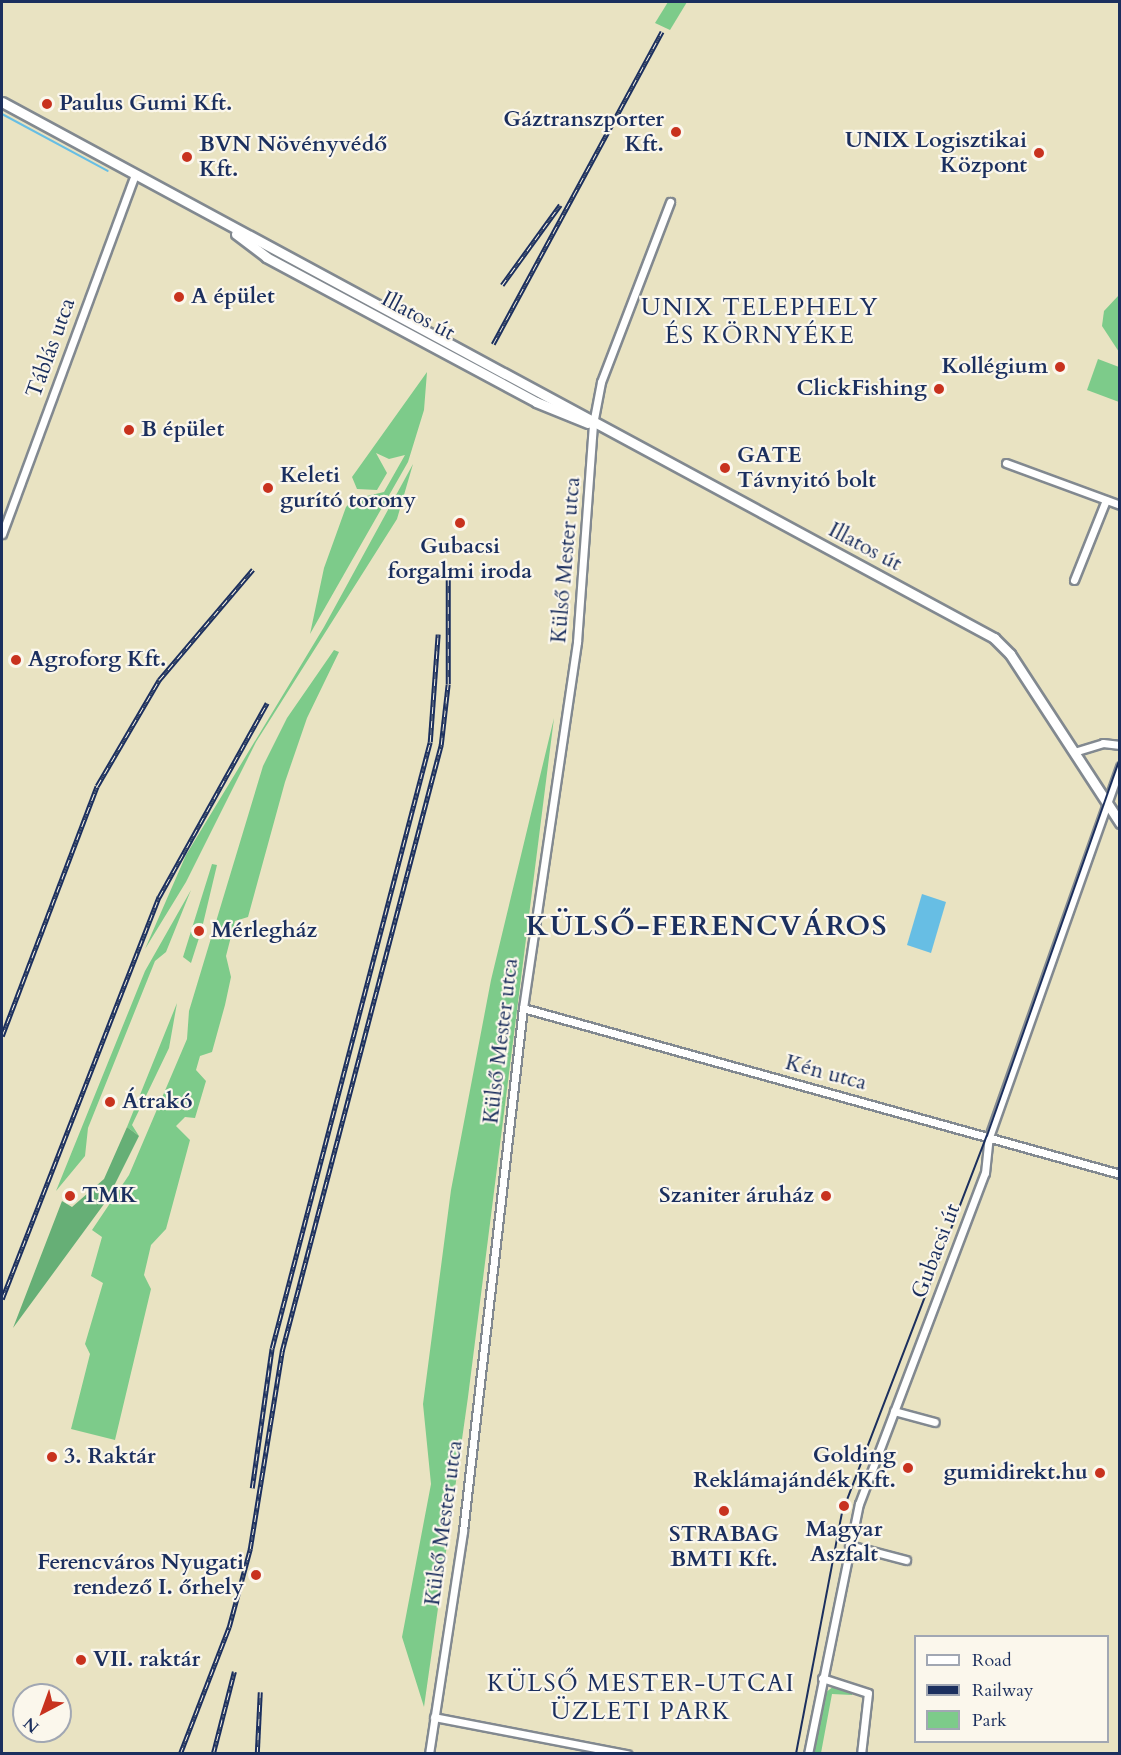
<!DOCTYPE html>
<meta charset="utf-8">
<style>
body{margin:0}
#map{position:relative;width:1121px;height:1755px;overflow:hidden;background:#e9e3c2;font-family:Cardo,serif}
div>[style]{position:absolute}
[style*='--x']{left:calc(var(--x)*1px);top:calc(var(--y)*1px);width:calc(var(--w)*1px);rotate:calc(var(--a)*1deg)}
.green>*{inset:0;background:#7dcb8a}
.forest>*{inset:0;background:#66af76}
.water>*{inset:0;background:#67bee4}
.stream>*{height:2px;margin:-1px;padding:0 1px;transform-origin:1px;border-radius:1px;background:#67bee4}
.roads{filter:drop-shadow(2px 0 #828990) drop-shadow(-2px 0 #828990) drop-shadow(0 2px #828990) drop-shadow(0 -2px #828990)}
.street>*{height:7px;margin:-3.5px;padding:0 3.5px;transform-origin:3.5px;border-radius:3.5px;background:#fff}
.secondary>*{height:9px;margin:-4.5px;padding:0 4.5px;transform-origin:4.5px;border-radius:4.5px;background:#fff}
.tram>*{height:1.5px;margin:-0.75px;padding:0 0.75px;transform-origin:0.75px;border-radius:0.75px;background:#1b2f5e}
.rail>*{height:4.5px;margin-top:-2.25px;transform-origin:0;background:repeating-linear-gradient(90deg,#fbf7ec 0 7px,#1b2f5e 0 14px);box-sizing:border-box;border-block:2px solid #1b2f5e}
.dots>*{width:16px;height:16px;translate:-50% -50%;box-sizing:border-box;border:3px solid #fbf7ec;border-radius:50%}
span{translate:-50% -50%;white-space:nowrap;text-align:center;line-height:1.15;-webkit-text-stroke:4.5px #fbf7ec;paint-order:stroke}
.poi-label{font-size:22px;color:#1b2f5e;font-weight:700}
.left{translate:0 -50%;text-align:left}
.right{translate:-100% -50%;text-align:right}
.street-label{font-size:22px;color:#1b2f5e}
.neighbourhood-label{font-size:24px;color:#1b2f5e;letter-spacing:1.5px}
.district-label{font-size:28px;color:#1b2f5e;font-weight:700;letter-spacing:1.5px}
.frame{position:absolute;inset:0;border:3px solid #1b2f5e;pointer-events:none}
.legend{position:absolute;left:914px;top:1635px;width:195px;height:108px;box-sizing:border-box;background:#fbf7ec;border:2px solid #a1a7b3;margin:0;padding:8px 10px;list-style:none;font-size:18px;color:#1b2f5e}
.legend li{display:flex;align-items:center;gap:12px;height:30px}
.legend b{width:30px;border:2px solid #a1a7b3}
.north{position:absolute;left:12px;top:1683px;width:60px;height:60px;box-sizing:border-box;background:#fbf7ec;border:2px solid #a1a7b3;border-radius:50%;rotate:221deg;font-size:16px;font-weight:700;line-height:24px;text-align:center;color:#1b2f5e}
.north::after{content:'';display:block;margin:auto;width:21px;height:27px;background:#c8321e;clip-path:polygon(50% 0,100% 100%,50% 72%,0 100%)}
</style>
<div id="map">
<div class="green">
<i style="clip-path:polygon(668px 2px,687px 2px,670px 30px,655px 23px)"></i>
<i style="clip-path:polygon(1119px 295px,1120px 295px,1119px 352px,1102px 326px,1104px 311px)"></i>
<i style="clip-path:polygon(1098px 359px,1119px 367px,1119px 402px,1087px 390px)"></i>
<i style="clip-path:polygon(427px 372px,424px 410px,408px 462px,310px 634px,324px 568px,346px 507px,354px 499px,384px 492px,405px 455px,389px 459px,376px 453px,387px 473px,377px 490px,357px 489px,352px 477px)"></i>
<i style="clip-path:polygon(413px 464px,397px 519px,256px 742px,186px 882px,145px 949px,186px 855px,324px 627px)"></i>
<i style="clip-path:polygon(334px 650px,339px 652px,307px 718px,285px 782px,248px 917px,235px 921px,226px 956px,231px 977px,225px 1005px,212px 1052px,200px 1056px,196px 1070px,206px 1081px,195px 1118px,185px 1117px,176px 1126px,190px 1140px,166px 1229px,151px 1245px,144px 1275px,151px 1289px,115px 1440px,71px 1429px,90px 1354px,85px 1344px,103px 1283px,91px 1276px,102px 1237px,92px 1230px,129px 1175px,187px 1039px,189px 1011px,263px 766px,287px 718px)"></i>
<i style="clip-path:polygon(554px 718px,468px 1397px,424px 1707px,402px 1637px,431px 1484px,423px 1404px,451px 1190px,491px 980px)"></i>
<i style="clip-path:polygon(212px 864px,217px 865px,202px 928px,194px 926px,192px 932px,199px 938px,191px 963px,183px 957px)"></i>
<i style="clip-path:polygon(191px 890px,166px 952px,155px 961px,88px 1128px,85px 1156px,56px 1191px,145px 971px)"></i>
<i style="clip-path:polygon(177px 1003px,169px 1048px,132px 1125px,139px 1136px,127px 1127px)"></i>
<i style="clip-path:polygon(834px 1686px,853px 1690px,852px 1695px,832px 1694px,821px 1753px,813px 1754px,825px 1693px)"></i>
</div>
<div class="forest">
<i style="clip-path:polygon(127px 1127px,139px 1136px,107px 1200px,13px 1328px,62px 1201px,72px 1207px,104px 1179px)"></i>
</div>
<div class="water">
<i style="clip-path:polygon(922px 894px,946px 902px,931px 953px,907px 945px)"></i>
</div>
<div class="stream">
<i style="--x:2;--y:114;--w:120;--a:28.3"></i>
</div>
<div class="roads">
<div class="street">
<i style="--x:1006;--y:463;--w:121;--a:20.2"></i>
<i style="--x:2;--y:534;--w:384;--a:-69.7"></i>
<i style="--x:1074;--y:580;--w:86;--a:-68.2"></i>
<i style="--x:1074;--y:752;--w:30;--a:-17"></i>
<i style="--x:1103;--y:743;--w:17;--a:7"></i>
<i style="--x:523;--y:1008;--w:620;--a:15.54"></i>
<i style="--x:894;--y:1411;--w:42;--a:15"></i>
<i style="--x:849;--y:1545;--w:59;--a:14.7"></i>
<i style="--x:822;--y:1678;--w:48;--a:18.1"></i>
<i style="--x:868;--y:1693;--w:61;--a:96.5"></i>
<i style="--x:434;--y:1717;--w:197;--a:10.9"></i>
<i style="--x:429;--y:1754;--w:226;--a:-81.3"></i>
<i style="--x:463;--y:1531;--w:526;--a:-83.46"></i>
<i style="--x:523;--y:1008;--w:370;--a:-81.6"></i>
<i style="--x:577;--y:642;--w:219;--a:-85.8"></i>
<i style="--x:593;--y:424;--w:43;--a:-79.2"></i>
<i style="--x:601;--y:382;--w:193;--a:-69"></i>
<i style="--x:808;--y:1754;--w:255;--a:-78.5"></i>
<i style="--x:859;--y:1504;--w:354;--a:-69.2"></i>
<i style="--x:985;--y:1173;--w:36;--a:-84"></i>
<i style="--x:989;--y:1137;--w:393;--a:-70.5"></i>
</div>
<div class="secondary">
<i style="--x:2;--y:102;--w:1128;--a:28.38"></i>
<i style="--x:994;--y:638;--w:23;--a:45"></i>
<i style="--x:1010;--y:654;--w:202;--a:56.9"></i>
<i style="--x:236;--y:234;--w:38;--a:37"></i>
<i style="--x:266;--y:257;--w:306;--a:28.2"></i>
<i style="--x:536;--y:402;--w:56;--a:22"></i>
</div>
</div>
<div class="tram">
<i style="--x:796;--y:1754;--w:245;--a:-79.2"></i>
<i style="--x:842;--y:1513;--w:404;--a:-69"></i>
<i style="--x:987;--y:1136;--w:400;--a:-70.6"></i>
</div>
<div class="rail">
<i style="--x:502;--y:285;--w:99;--a:-54.1"></i>
<i style="--x:493;--y:344;--w:355;--a:-61.6"></i>
<i style="--x:2;--y:1036;--w:267;--a:-69.2"></i>
<i style="--x:97;--y:786;--w:123;--a:-59.7"></i>
<i style="--x:159;--y:680;--w:145;--a:-49.7"></i>
<i style="--x:2;--y:1299;--w:432;--a:-68.7"></i>
<i style="--x:159;--y:897;--w:222;--a:-60.9"></i>
<i style="--x:252;--y:1488;--w:141;--a:-81.9"></i>
<i style="--x:272;--y:1348;--w:626;--a:-75.39"></i>
<i style="--x:430;--y:742;--w:108;--a:-85.8"></i>
<i style="--x:180;--y:1754;--w:136;--a:-68.9"></i>
<i style="--x:229;--y:1627;--w:81;--a:-74.9"></i>
<i style="--x:250;--y:1549;--w:201;--a:-80.8"></i>
<i style="--x:282;--y:1351;--w:627;--a:-75.3"></i>
<i style="--x:441;--y:745;--w:61;--a:-83.5"></i>
<i style="--x:448;--y:684;--w:105;--a:-90"></i>
<i style="--x:213;--y:1754;--w:85;--a:-75.6"></i>
<i style="--x:257;--y:1754;--w:62;--a:-87.2"></i>
</div>
<div class="dots">
<i style="left:47px;top:104px;background:#c8321e"></i>
<i style="left:676px;top:132px;background:#c8321e"></i>
<i style="left:1039px;top:153px;background:#c8321e"></i>
<i style="left:187px;top:157px;background:#c8321e"></i>
<i style="left:179px;top:297px;background:#c8321e"></i>
<i style="left:1060px;top:367px;background:#c8321e"></i>
<i style="left:939px;top:389px;background:#c8321e"></i>
<i style="left:129px;top:430px;background:#c8321e"></i>
<i style="left:725px;top:468px;background:#c8321e"></i>
<i style="left:268px;top:488px;background:#c8321e"></i>
<i style="left:460px;top:523px;background:#c8321e"></i>
<i style="left:16px;top:660px;background:#c8321e"></i>
<i style="left:199px;top:931px;background:#c8321e"></i>
<i style="left:110px;top:1102px;background:#c8321e"></i>
<i style="left:70px;top:1196px;background:#c8321e"></i>
<i style="left:826px;top:1196px;background:#c8321e"></i>
<i style="left:52px;top:1457px;background:#c8321e"></i>
<i style="left:908px;top:1468px;background:#c8321e"></i>
<i style="left:1100px;top:1473px;background:#c8321e"></i>
<i style="left:844px;top:1506px;background:#c8321e"></i>
<i style="left:724px;top:1511px;background:#c8321e"></i>
<i style="left:256px;top:1575px;background:#c8321e"></i>
<i style="left:81px;top:1660px;background:#c8321e"></i>
</div>
<div class="poi-label">
<span class="left" style="left:59px;top:104px">Paulus Gumi Kft.</span>
<span class="right" style="left:664px;top:132px">Gáztranszporter<br>Kft.</span>
<span class="right" style="left:1027px;top:153px">UNIX Logisztikai<br>Központ</span>
<span class="left" style="left:199px;top:157px">BVN Növényvédő<br>Kft.</span>
<span class="left" style="left:191px;top:297px">A épület</span>
<span class="right" style="left:1048px;top:367px">Kollégium</span>
<span class="right" style="left:927px;top:389px">ClickFishing</span>
<span class="left" style="left:141px;top:430px">B épület</span>
<span class="left" style="left:737px;top:468px">GATE<br>Távnyitó bolt</span>
<span class="left" style="left:280px;top:488px">Keleti<br>gurító torony</span>
<span style="left:460px;top:559px">Gubacsi<br>forgalmi iroda</span>
<span class="left" style="left:28px;top:660px">Agroforg Kft.</span>
<span class="left" style="left:211px;top:931px">Mérlegház</span>
<span class="left" style="left:122px;top:1102px">Átrakó</span>
<span class="left" style="left:82px;top:1196px">TMK</span>
<span class="right" style="left:814px;top:1196px">Szaniter áruház</span>
<span class="right" style="left:896px;top:1468px">Golding<br>Reklámajándék Kft.</span>
<span class="left" style="left:64px;top:1457px">3. Raktár</span>
<span class="right" style="left:1088px;top:1473px">gumidirekt.hu</span>
<span style="left:844px;top:1542px">Magyar<br>Aszfalt</span>
<span style="left:724px;top:1547px">STRABAG<br>BMTI Kft.</span>
<span class="right" style="left:244px;top:1575px">Ferencváros Nyugati<br>rendező I. őrhely</span>
<span class="left" style="left:93px;top:1660px">VII. raktár</span>
</div>
<div class="street-label">
<span style="left:418px;top:316px;rotate:28deg">Illatos út</span>
<span style="left:51px;top:348px;rotate:-70deg">Táblás utca</span>
<span style="left:865px;top:547px;rotate:28deg">Illatos út</span>
<span style="left:566px;top:560px;rotate:-85deg">Külső Mester utca</span>
<span style="left:501px;top:1041px;rotate:-83deg">Külső Mester utca</span>
<span style="left:826px;top:1073px;rotate:15deg">Kén utca</span>
<span style="left:936px;top:1251px;rotate:-69deg">Gubacsi út</span>
<span style="left:444px;top:1523px;rotate:-82deg">Külső Mester utca</span>
</div>
<div class="neighbourhood-label">
<span style="left:760px;top:322px">UNIX TELEPHELY<br>ÉS KÖRNYÉKE</span>
<span style="left:641px;top:1698px">KÜLSŐ MESTER-UTCAI<br>ÜZLETI PARK</span>
</div>
<div class="district-label">
<span style="left:707px;top:926px">KÜLSŐ-FERENCVÁROS</span>
</div>
<div class="frame"></div>
<ul class="legend">
<li><b style="height:8px;background:#fff"></b>Road</li>
<li><b style="height:8px;background:#1b2f5e"></b>Railway</li>
<li><b style="height:16px;background:#7dcb8a"></b>Park</li>
</ul>
<div class="north">N</div>
</div>
